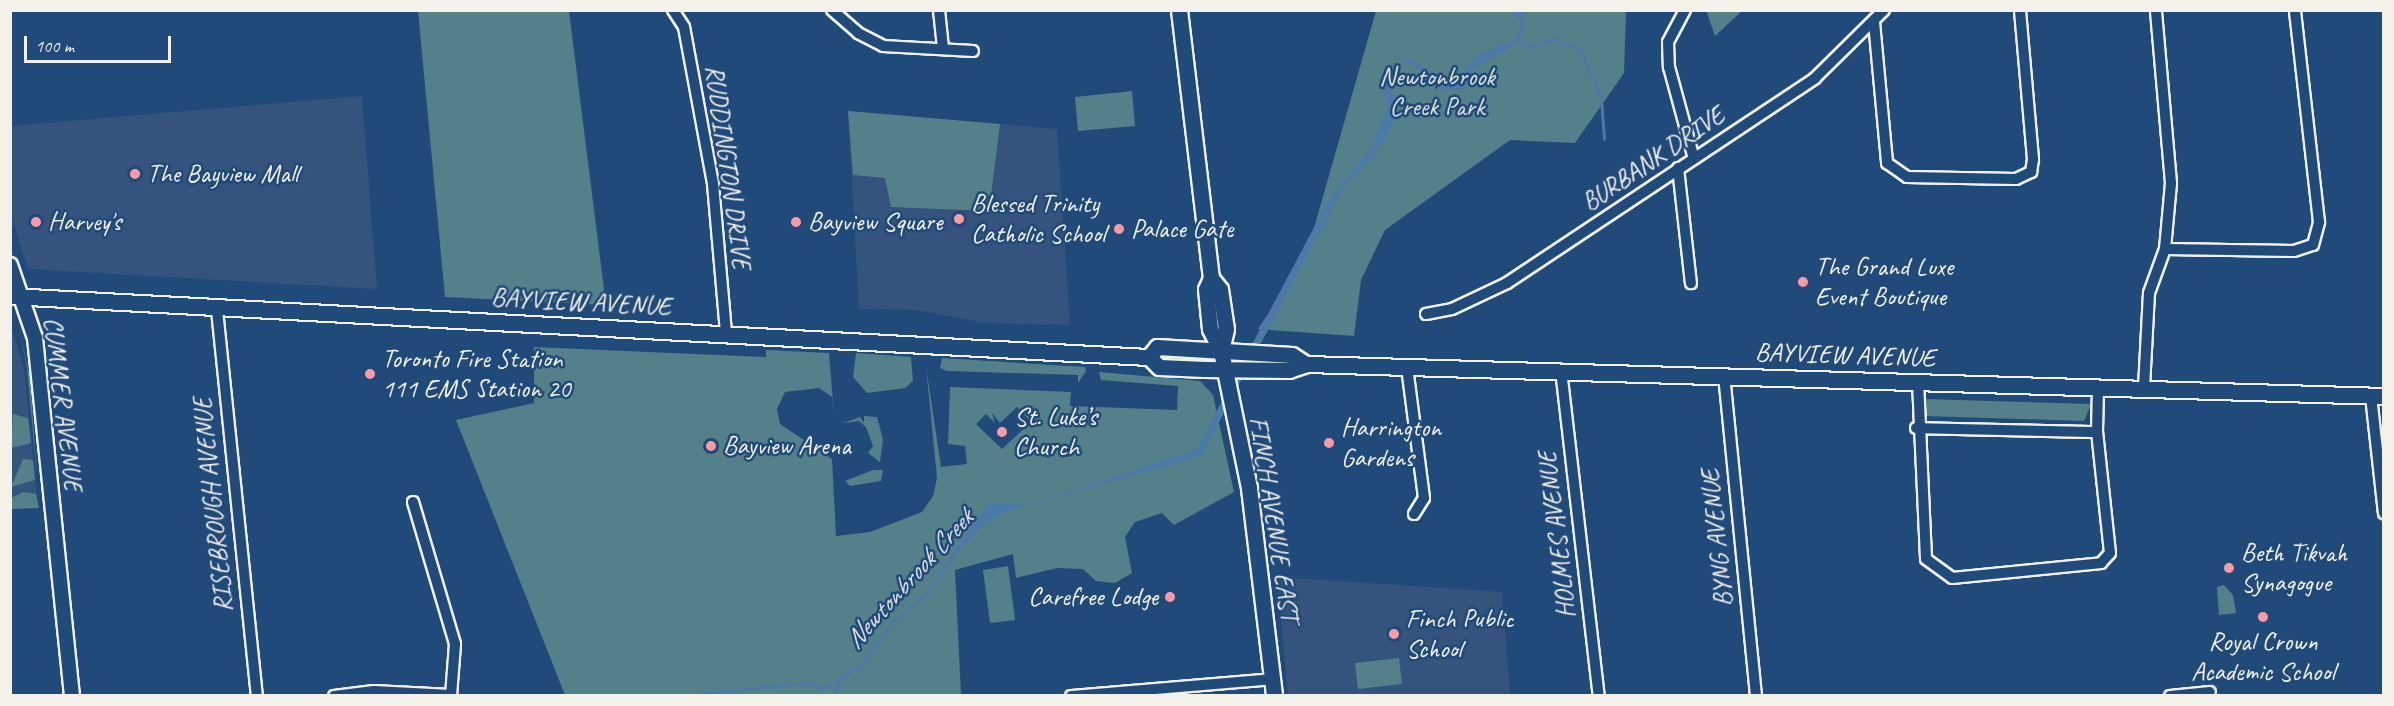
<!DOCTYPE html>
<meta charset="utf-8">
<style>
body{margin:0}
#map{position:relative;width:2394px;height:706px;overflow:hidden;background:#1f4a7a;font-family:Caveat,sans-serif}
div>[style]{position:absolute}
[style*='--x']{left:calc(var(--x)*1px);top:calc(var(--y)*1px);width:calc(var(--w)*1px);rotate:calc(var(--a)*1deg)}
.built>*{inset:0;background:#34547e}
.green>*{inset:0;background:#538089}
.water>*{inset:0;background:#4c7aa8}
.stream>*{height:3px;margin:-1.5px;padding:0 1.5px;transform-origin:1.5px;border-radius:1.5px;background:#4c7aa8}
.roads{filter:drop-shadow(2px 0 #f4f1e8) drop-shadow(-2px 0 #f4f1e8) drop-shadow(0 2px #f4f1e8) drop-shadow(0 -2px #f4f1e8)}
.minor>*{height:10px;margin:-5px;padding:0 5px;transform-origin:5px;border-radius:5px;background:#1f4a7a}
.tertiary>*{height:14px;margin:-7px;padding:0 7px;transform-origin:7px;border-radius:7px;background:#1f4a7a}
.secondary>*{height:15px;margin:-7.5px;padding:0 7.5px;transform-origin:7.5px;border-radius:7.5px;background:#1f4a7a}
.dots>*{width:16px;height:16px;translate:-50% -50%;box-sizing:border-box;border:3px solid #1f4a7a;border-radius:50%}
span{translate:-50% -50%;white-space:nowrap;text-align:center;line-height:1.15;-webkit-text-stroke:5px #1f4a7a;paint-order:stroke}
.park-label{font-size:26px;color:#dce0da}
.street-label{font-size:26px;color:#f4f1e8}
.poi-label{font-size:26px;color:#f4f1e8}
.left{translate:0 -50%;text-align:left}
.right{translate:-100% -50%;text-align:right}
.water-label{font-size:27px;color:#dbdfde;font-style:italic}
.frame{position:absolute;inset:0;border:12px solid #f4f1e8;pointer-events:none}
.scale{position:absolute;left:24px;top:36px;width:147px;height:27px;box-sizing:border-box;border:3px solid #f4f1e8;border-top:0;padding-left:8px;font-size:18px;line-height:21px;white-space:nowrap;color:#f4f1e8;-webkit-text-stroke:4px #1f4a7a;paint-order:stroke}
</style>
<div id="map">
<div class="built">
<i style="clip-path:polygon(362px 96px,377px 289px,28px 269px,11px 215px,11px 126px)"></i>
<i style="clip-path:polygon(848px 111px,1057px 129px,1070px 325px,985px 323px,917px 310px,859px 309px)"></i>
<i style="clip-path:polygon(10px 322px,24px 369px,38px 506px,11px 509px)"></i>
<i style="clip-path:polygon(1277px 577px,1502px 592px,1510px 695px,1288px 695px)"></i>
</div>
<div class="green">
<i style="clip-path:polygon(1706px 10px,1742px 10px,1742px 11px,1715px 36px)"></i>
<i style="clip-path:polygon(418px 11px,569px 11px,606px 305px,445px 297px)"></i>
<i style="clip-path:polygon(1376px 11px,1626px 11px,1624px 73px,1575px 143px,1510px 140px,1385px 230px,1361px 280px,1354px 336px,1258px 329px,1306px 256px)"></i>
<i style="clip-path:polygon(1132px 91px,1135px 126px,1078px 131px,1075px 97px)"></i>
<i style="clip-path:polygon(848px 111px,1000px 124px,989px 211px,891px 207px,885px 178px,853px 175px)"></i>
<i style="clip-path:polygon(18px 323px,30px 378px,37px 477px,27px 368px)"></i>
<i style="clip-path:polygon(evenodd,534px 347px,766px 357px,766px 350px,829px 353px,834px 415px,832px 397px,819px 388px,785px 392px,777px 409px,780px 424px,832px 459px,836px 536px,870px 532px,922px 512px,933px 496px,937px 478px,926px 366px,941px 467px,967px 464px,965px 446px,948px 444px,950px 387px,1071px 392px,1070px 406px,1177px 410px,1178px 386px,1101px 380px,1099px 372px,1200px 381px,1213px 395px,1234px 492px,1174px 525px,1162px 513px,1135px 522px,1125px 537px,1132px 573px,1115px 583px,1096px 581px,1083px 569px,1057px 568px,1016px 578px,1013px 554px,955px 570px,961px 695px,565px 695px,456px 420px,534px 403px,534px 347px,1017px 407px,1031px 422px,1002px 449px,976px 424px,986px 414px,995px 423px,992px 413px,1000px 423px,1017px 407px)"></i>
<i style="clip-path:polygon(856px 353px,911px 357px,913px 381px,905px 388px,867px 393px,853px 377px)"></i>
<i style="clip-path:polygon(942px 358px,1085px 367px,1086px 371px,1078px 383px,1078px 375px,947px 371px,940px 368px)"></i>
<i style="clip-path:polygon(1924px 399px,2091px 404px,2084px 421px,1925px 416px)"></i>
<i style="clip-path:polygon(13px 414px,28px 418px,31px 443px,11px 448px)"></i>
<i style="clip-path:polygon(864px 416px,877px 417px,883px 439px,880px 462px,868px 453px,873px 446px,866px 427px,859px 421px,843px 423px,860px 417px,864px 423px)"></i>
<i style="clip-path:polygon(23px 459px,33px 460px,35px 480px,11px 487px)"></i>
<i style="clip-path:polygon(873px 470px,883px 470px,881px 481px,850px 486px,845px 481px)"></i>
<i style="clip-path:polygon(23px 492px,36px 494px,39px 508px,11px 509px,11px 498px)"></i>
<i style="clip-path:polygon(1008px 566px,1015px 620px,990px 623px,983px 570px)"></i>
<i style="clip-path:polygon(2224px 585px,2233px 595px,2236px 613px,2219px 615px,2217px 587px)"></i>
<i style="clip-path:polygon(1399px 658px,1402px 684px,1358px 689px,1355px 663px)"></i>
</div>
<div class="water">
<i style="clip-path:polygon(1512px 11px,1523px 11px,1525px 31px,1512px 47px,1474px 68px,1464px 89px,1444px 91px,1416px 66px,1404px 62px,1394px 66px,1387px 84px,1397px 102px,1395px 120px,1374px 155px,1345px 185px,1201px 456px,1012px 509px,982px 525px,953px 558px,950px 556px,989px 503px,1030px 504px,1196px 450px,1328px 201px,1372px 146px,1388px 107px,1382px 83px,1392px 66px,1411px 59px,1452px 86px,1477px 56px,1516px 39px,1522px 23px)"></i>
</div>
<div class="stream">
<i style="--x:1517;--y:40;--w:18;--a:27"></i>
<i style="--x:1533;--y:48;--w:23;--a:-25"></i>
<i style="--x:1554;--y:38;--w:28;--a:23"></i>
<i style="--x:1580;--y:49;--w:53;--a:66.8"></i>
<i style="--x:1601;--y:98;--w:41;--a:85.8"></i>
<i style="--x:680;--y:696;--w:133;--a:-6.1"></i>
<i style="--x:812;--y:682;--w:12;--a:31"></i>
<i style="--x:822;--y:688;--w:18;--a:-22"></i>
<i style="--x:835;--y:696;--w:17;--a:-77"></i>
<i style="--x:839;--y:679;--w:28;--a:-35"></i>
<i style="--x:862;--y:663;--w:51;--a:-52.9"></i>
<i style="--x:893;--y:622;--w:38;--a:-40"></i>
<i style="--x:922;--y:598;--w:54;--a:-54"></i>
</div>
<div class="roads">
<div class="minor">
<i style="--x:673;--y:10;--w:20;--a:57"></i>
<i style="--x:684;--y:27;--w:160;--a:79.5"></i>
<i style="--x:713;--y:184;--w:151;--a:85"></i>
<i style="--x:832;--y:10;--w:35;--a:41"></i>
<i style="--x:858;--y:33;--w:28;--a:27"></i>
<i style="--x:883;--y:46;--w:90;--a:3.2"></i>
<i style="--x:939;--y:10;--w:38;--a:84"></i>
<i style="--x:1685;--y:10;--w:36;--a:118"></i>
<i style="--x:1668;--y:42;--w:25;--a:88"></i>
<i style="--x:1669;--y:67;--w:95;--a:74.8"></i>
<i style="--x:1874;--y:22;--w:142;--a:84.7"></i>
<i style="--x:1887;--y:163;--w:24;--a:35"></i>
<i style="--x:1907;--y:177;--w:109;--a:1.1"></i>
<i style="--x:2016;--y:179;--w:17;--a:-25"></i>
<i style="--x:2031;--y:172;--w:13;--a:-81"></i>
<i style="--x:2033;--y:159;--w:150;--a:-95"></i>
<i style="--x:1678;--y:168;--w:116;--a:83.6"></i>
<i style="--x:2165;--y:249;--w:129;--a:0.9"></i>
<i style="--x:2294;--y:251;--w:20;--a:-18"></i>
<i style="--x:2313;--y:245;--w:24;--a:-75"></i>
<i style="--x:2319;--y:222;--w:213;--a:-96.5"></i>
<i style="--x:217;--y:310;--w:388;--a:84.1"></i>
<i style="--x:1426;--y:314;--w:26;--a:-11"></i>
<i style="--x:1452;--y:309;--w:61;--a:-25.3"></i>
<i style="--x:1507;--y:283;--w:370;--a:-33.6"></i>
<i style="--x:1815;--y:78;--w:97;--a:-44.6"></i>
<i style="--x:1407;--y:367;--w:132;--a:82.6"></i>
<i style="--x:1424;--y:498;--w:19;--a:122"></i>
<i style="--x:1561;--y:370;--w:328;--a:83.4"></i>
<i style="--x:1724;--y:375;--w:323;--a:84.3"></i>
<i style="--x:1918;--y:382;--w:177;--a:87.4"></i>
<i style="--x:1926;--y:559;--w:32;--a:36"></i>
<i style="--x:1952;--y:578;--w:150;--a:-5.7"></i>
<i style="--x:2101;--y:563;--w:13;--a:-48"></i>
<i style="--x:2110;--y:553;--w:122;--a:-96.1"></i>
<i style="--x:2097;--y:432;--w:45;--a:-88.7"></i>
<i style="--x:2144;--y:388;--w:95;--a:-87"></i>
<i style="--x:2149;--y:293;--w:47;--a:-70"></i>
<i style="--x:2165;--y:249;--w:66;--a:-84.8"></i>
<i style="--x:2171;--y:183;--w:174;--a:-95"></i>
<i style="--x:2371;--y:396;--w:118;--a:83.7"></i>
<i style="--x:1916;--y:428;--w:181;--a:1.3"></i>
<i style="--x:413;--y:502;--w:148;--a:73.5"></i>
<i style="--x:455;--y:644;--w:52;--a:94.4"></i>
<i style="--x:334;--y:696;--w:40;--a:-7.1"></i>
<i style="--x:374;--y:691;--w:77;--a:3"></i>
<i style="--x:1071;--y:696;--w:202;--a:-4.8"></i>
<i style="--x:2170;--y:696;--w:40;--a:-5.7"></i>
</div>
<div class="tertiary">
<i style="--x:10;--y:265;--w:77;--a:71.1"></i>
<i style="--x:35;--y:338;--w:360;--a:84.1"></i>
</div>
<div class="secondary">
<i style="--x:1179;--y:10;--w:270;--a:83.2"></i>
<i style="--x:1211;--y:278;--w:12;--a:114"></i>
<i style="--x:1206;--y:289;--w:40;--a:84.3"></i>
<i style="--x:1210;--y:329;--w:25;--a:63"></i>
<i style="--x:1221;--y:351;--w:140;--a:78.4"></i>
<i style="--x:1249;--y:488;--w:209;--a:83.1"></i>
<i style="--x:1211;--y:278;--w:14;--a:51"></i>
<i style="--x:1220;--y:289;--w:40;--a:81.5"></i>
<i style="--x:1226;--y:329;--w:23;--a:103"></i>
<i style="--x:10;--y:296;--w:1141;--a:3.07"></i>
<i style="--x:1149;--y:357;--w:14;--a:45"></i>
<i style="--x:1159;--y:367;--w:45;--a:2.5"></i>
<i style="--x:1204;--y:369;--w:85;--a:0.7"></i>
<i style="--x:1289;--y:370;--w:18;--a:-19"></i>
<i style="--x:1306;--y:364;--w:1078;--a:1.7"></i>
<i style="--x:1149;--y:357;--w:13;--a:-51"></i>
<i style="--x:1157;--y:347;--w:135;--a:3.4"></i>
<i style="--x:1292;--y:355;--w:17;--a:33"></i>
</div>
</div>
<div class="dots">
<i style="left:135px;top:174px;background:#ff9aa2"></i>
<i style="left:959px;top:219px;background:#ff9aa2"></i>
<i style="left:36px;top:222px;background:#ff9aa2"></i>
<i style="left:796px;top:222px;background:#ff9aa2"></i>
<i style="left:1119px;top:229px;background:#ff9aa2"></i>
<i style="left:1803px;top:282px;background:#ff9aa2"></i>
<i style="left:370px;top:374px;background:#ff9aa2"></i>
<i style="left:1002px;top:432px;background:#ff9aa2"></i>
<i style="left:1329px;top:443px;background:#ff9aa2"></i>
<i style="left:711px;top:446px;background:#ff9aa2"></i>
<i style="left:2229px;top:568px;background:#ff9aa2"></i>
<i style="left:1170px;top:597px;background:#ff9aa2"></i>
<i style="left:2263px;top:617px;background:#ff9aa2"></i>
<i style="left:1394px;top:634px;background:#ff9aa2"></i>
</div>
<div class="park-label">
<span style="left:1437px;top:92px">Newtonbrook<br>Creek Park</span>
</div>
<div class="street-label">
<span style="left:1653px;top:159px;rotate:-34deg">BURBANK DRIVE</span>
<span style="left:728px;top:167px;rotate:82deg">RUDDINGTON DRIVE</span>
<span style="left:581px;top:302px;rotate:3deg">BAYVIEW AVENUE</span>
<span style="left:1845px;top:355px;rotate:2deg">BAYVIEW AVENUE</span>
<span style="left:63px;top:404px;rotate:83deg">CUMMER AVENUE</span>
<span style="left:213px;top:505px;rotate:-96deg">RISEBROUGH AVENUE</span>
<span style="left:1274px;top:519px;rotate:81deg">FINCH AVENUE EAST</span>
<span style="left:1557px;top:535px;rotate:-97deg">HOLMES AVENUE</span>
<span style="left:1717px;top:538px;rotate:-96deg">BYNG AVENUE</span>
</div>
<div class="poi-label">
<span class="left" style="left:147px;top:174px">The Bayview Mall</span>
<span class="left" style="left:971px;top:219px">Blessed Trinity<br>Catholic School</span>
<span class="left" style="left:48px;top:222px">Harvey's</span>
<span class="left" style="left:808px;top:222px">Bayview Square</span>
<span class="left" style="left:1131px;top:229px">Palace Gate</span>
<span class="left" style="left:1815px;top:282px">The Grand Luxe<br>Event Boutique</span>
<span class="left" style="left:382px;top:374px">Toronto Fire Station<br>111 EMS Station 20</span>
<span class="left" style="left:1014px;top:432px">St. Luke’s<br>Church</span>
<span class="left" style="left:1341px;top:443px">Harrington<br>Gardens</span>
<span class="left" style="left:723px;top:446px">Bayview Arena</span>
<span class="left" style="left:2241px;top:568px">Beth Tikvah<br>Synagogue</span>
<span class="right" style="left:1158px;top:597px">Carefree Lodge</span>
<span class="left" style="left:1406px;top:634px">Finch Public<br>School</span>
<span style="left:2263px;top:657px">Royal Crown<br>Academic School</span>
</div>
<div class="water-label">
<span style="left:909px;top:579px;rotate:-48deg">Newtonbrook Creek</span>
</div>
<div class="frame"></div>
<div class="scale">100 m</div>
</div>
